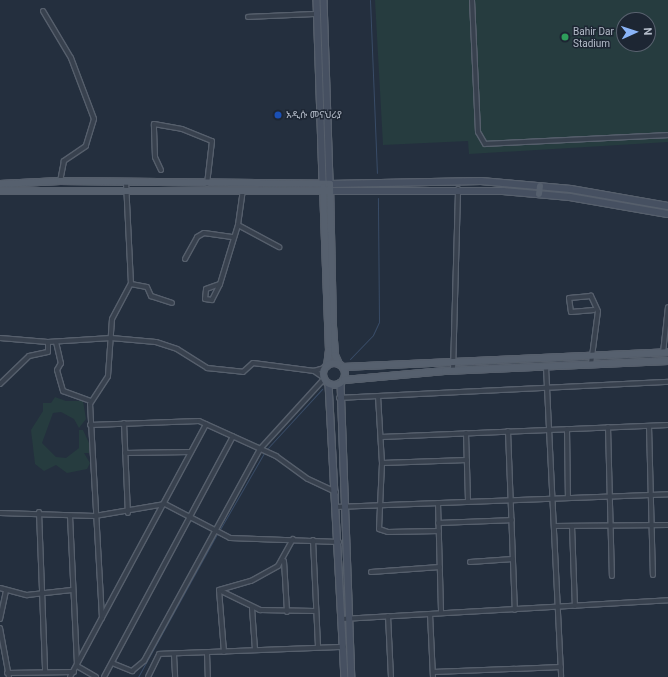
<!DOCTYPE html>
<meta charset="utf-8">
<style>
body{margin:0}
#map{position:relative;width:668px;height:677px;overflow:hidden;background:#242f3e;font-family:Roboto,"Noto Sans Ethiopic",sans-serif}
div>[style]{position:absolute}
[style*='--x']{left:calc(var(--x)*1px);top:calc(var(--y)*1px);width:calc(var(--w)*1px);rotate:calc(var(--a)*1deg)}
.green>*{inset:0;background:#263c3f}
.stream>*{height:1px;margin:-0.5px;padding:0 0.5px;transform-origin:0.5px;border-radius:0.5px;background:#394c67}
.roads{filter:drop-shadow(1px 0 #565f6c) drop-shadow(-1px 0 #565f6c) drop-shadow(0 1px #565f6c) drop-shadow(0 -1px #565f6c)}
.street>*{height:4px;margin:-2px;padding:0 2px;transform-origin:2px;border-radius:2px;background:#38414e}
.secondary>*{height:5.5px;margin:-2.75px;padding:0 2.75px;transform-origin:2.75px;border-radius:2.75px;background:#465061}
.primary>*{height:6px;margin:-3px;padding:0 3px;transform-origin:3px;border-radius:3px;background:#56606e}
.primary>.ring{margin:-3px;padding:0;box-sizing:content-box;background:none;border:6px solid #56606e;border-radius:50%}
.dots>*{width:11px;height:11px;translate:-50% -50%;box-sizing:border-box;border:2px solid #1d2633;border-radius:50%}
span{translate:-50% -50%;white-space:nowrap;text-align:center;line-height:1.15;-webkit-text-stroke:3px #1d2633;paint-order:stroke}
.poi-label{font-size:10px;color:#b4bcc9}
.left{translate:0 -50%;text-align:left}
.north{position:absolute;left:616px;top:12px;width:40px;height:40px;box-sizing:border-box;background:#1d2633;border:1px solid #59626f;border-radius:50%;rotate:87deg;font-size:11px;font-weight:700;line-height:16px;text-align:center;color:#b4bcc9}
.north::after{content:'';display:block;margin:auto;width:14px;height:18px;background:#8ab4f8;clip-path:polygon(50% 0,100% 100%,50% 72%,0 100%)}
</style>
<div id="map">
<div class="green">
<i style="clip-path:polygon(evenodd,375px 0,668px 0,668px 142px,469px 154px,468px 141px,383px 145px,375px 0,624px 20px,648px 20px,648px 44px,624px 44px,624px 20px)"></i>
<i style="clip-path:polygon(55px 397px,66px 401px,83px 401px,86px 419px,79px 428px,74px 419px,61px 412px,53px 413px,42px 443px,56px 457px,66px 458px,79px 448px,79px 430px,83px 430px,89px 443px,89px 453px,84px 453px,90px 463px,87px 469px,67px 473px,56px 465px,44px 471px,35px 464px,31px 430px,43px 411px,43px 403px,51px 403px)"></i>
</div>
<div class="stream">
<i style="--x:370;--y:0;--w:173;--a:87.7"></i>
<i style="--x:350;--y:359;--w:33;--a:-46"></i>
<i style="--x:373;--y:335;--w:14;--a:-65"></i>
<i style="--x:379;--y:322;--w:124;--a:-90.5"></i>
<i style="--x:266;--y:450;--w:83;--a:-47.4"></i>
<i style="--x:219;--y:531;--w:90;--a:-60"></i>
<i style="--x:138;--y:677;--w:163;--a:-61.1"></i>
</div>
<div class="roads">
<div class="street">
<i style="--x:472;--y:0;--w:132;--a:87.4"></i>
<i style="--x:478;--y:132;--w:14;--a:60"></i>
<i style="--x:485;--y:144;--w:183;--a:-2.8"></i>
<i style="--x:43;--y:11;--w:55;--a:59.2"></i>
<i style="--x:71;--y:58;--w:65;--a:69.3"></i>
<i style="--x:94;--y:119;--w:28;--a:107"></i>
<i style="--x:86;--y:146;--w:27;--a:146"></i>
<i style="--x:64;--y:161;--w:20;--a:101"></i>
<i style="--x:248;--y:17;--w:70;--a:-2.5"></i>
<i style="--x:161;--y:170;--w:14;--a:-115"></i>
<i style="--x:155;--y:157;--w:33;--a:-92"></i>
<i style="--x:154;--y:124;--w:28;--a:10"></i>
<i style="--x:182;--y:129;--w:32;--a:22"></i>
<i style="--x:212;--y:141;--w:43;--a:96.6"></i>
<i style="--x:238;--y:225;--w:47;--a:28.2"></i>
<i style="--x:185;--y:259;--w:25;--a:-61"></i>
<i style="--x:197;--y:237;--w:8;--a:-30"></i>
<i style="--x:204;--y:233;--w:30;--a:8"></i>
<i style="--x:131;--y:284;--w:16;--a:11"></i>
<i style="--x:147;--y:287;--w:10;--a:66"></i>
<i style="--x:151;--y:296;--w:22;--a:18"></i>
<i style="--x:220;--y:284;--w:62;--a:-73"></i>
<i style="--x:238;--y:225;--w:34;--a:-82"></i>
<i style="--x:220;--y:284;--w:18;--a:117"></i>
<i style="--x:212;--y:300;--w:7;--a:-172"></i>
<i style="--x:205;--y:299;--w:10;--a:-84"></i>
<i style="--x:206;--y:289;--w:15;--a:-20"></i>
<i style="--x:0;--y:338;--w:48;--a:4.8"></i>
<i style="--x:48;--y:342;--w:63;--a:-3.6"></i>
<i style="--x:111;--y:338;--w:45;--a:5.1"></i>
<i style="--x:156;--y:342;--w:22;--a:18"></i>
<i style="--x:177;--y:349;--w:36;--a:32"></i>
<i style="--x:207;--y:368;--w:36;--a:6"></i>
<i style="--x:243;--y:372;--w:13;--a:-42"></i>
<i style="--x:253;--y:363;--w:62;--a:7.5"></i>
<i style="--x:56;--y:342;--w:22;--a:77"></i>
<i style="--x:61;--y:363;--w:8;--a:120"></i>
<i style="--x:57;--y:370;--w:22;--a:74"></i>
<i style="--x:63;--y:391;--w:29;--a:20"></i>
<i style="--x:663;--y:353;--w:46;--a:-83.8"></i>
<i style="--x:591;--y:364;--w:53;--a:-82.5"></i>
<i style="--x:598;--y:311;--w:17;--a:-115"></i>
<i style="--x:591;--y:296;--w:22;--a:175"></i>
<i style="--x:569;--y:298;--w:14;--a:82"></i>
<i style="--x:571;--y:312;--w:23;--a:-5"></i>
<i style="--x:546;--y:367;--w:310;--a:87.2"></i>
<i style="--x:453;--y:371;--w:182;--a:-88.4"></i>
<i style="--x:323;--y:377;--w:11;--a:-146"></i>
<i style="--x:314;--y:371;--w:10;--a:-17"></i>
<i style="--x:0;--y:384;--w:40;--a:-44"></i>
<i style="--x:29;--y:356;--w:19;--a:-12"></i>
<i style="--x:48;--y:352;--w:10;--a:-90"></i>
<i style="--x:378;--y:396;--w:67;--a:86.6"></i>
<i style="--x:382;--y:463;--w:66;--a:92.6"></i>
<i style="--x:379;--y:529;--w:9;--a:18"></i>
<i style="--x:388;--y:532;--w:51;--a:-1.1"></i>
<i style="--x:339;--y:398;--w:329;--a:-2.8"></i>
<i style="--x:124;--y:423;--w:90;--a:87.5"></i>
<i style="--x:90;--y:425;--w:109;--a:-2.1"></i>
<i style="--x:199;--y:421;--w:85;--a:24.4"></i>
<i style="--x:276;--y:456;--w:39;--a:36"></i>
<i style="--x:308;--y:479;--w:31;--a:25"></i>
<i style="--x:649;--y:426;--w:149;--a:88.5"></i>
<i style="--x:608;--y:427;--w:149;--a:88.5"></i>
<i style="--x:567;--y:429;--w:69;--a:89.2"></i>
<i style="--x:508;--y:431;--w:179;--a:87.8"></i>
<i style="--x:466;--y:433;--w:69;--a:88.3"></i>
<i style="--x:381;--y:437;--w:287;--a:-2.4"></i>
<i style="--x:125;--y:453;--w:65;--a:-0.9"></i>
<i style="--x:382;--y:463;--w:85;--a:-2"></i>
<i style="--x:438;--y:503;--w:110;--a:88.4"></i>
<i style="--x:337;--y:507;--w:331;--a:-2.2"></i>
<i style="--x:39;--y:512;--w:159;--a:87.8"></i>
<i style="--x:0;--y:513;--w:95;--a:1.8"></i>
<i style="--x:95;--y:516;--w:71;--a:-9.7"></i>
<i style="--x:165;--y:504;--w:73;--a:27.6"></i>
<i style="--x:230;--y:538;--w:109;--a:2.1"></i>
<i style="--x:70;--y:516;--w:150;--a:87.3"></i>
<i style="--x:77;--y:666;--w:22;--a:30"></i>
<i style="--x:438;--y:523;--w:74;--a:-2.3"></i>
<i style="--x:554;--y:526;--w:114;--a:-0.5"></i>
<i style="--x:572;--y:526;--w:80;--a:87.9"></i>
<i style="--x:313;--y:540;--w:107;--a:87.3"></i>
<i style="--x:284;--y:561;--w:51;--a:86.6"></i>
<i style="--x:470;--y:562;--w:43;--a:-4"></i>
<i style="--x:371;--y:572;--w:69;--a:-4.1"></i>
<i style="--x:0;--y:588;--w:28;--a:15"></i>
<i style="--x:27;--y:595;--w:45;--a:-6.3"></i>
<i style="--x:219;--y:590;--w:46;--a:26"></i>
<i style="--x:260;--y:610;--w:55;--a:1"></i>
<i style="--x:252;--y:608;--w:42;--a:85.9"></i>
<i style="--x:430;--y:614;--w:63;--a:87.3"></i>
<i style="--x:388;--y:616;--w:61;--a:87.2"></i>
<i style="--x:102;--y:618;--w:214;--a:-93.2"></i>
<i style="--x:90;--y:404;--w:33;--a:-57"></i>
<i style="--x:108;--y:376;--w:57;--a:-86"></i>
<i style="--x:112;--y:319;--w:40;--a:-62"></i>
<i style="--x:131;--y:284;--w:102;--a:-92.8"></i>
<i style="--x:0;--y:619;--w:29;--a:-78"></i>
<i style="--x:342;--y:619;--w:327;--a:-3.3"></i>
<i style="--x:0;--y:628;--w:50;--a:79.6"></i>
<i style="--x:224;--y:652;--w:62;--a:-94.6"></i>
<i style="--x:219;--y:590;--w:33;--a:-16"></i>
<i style="--x:251;--y:581;--w:31;--a:-29"></i>
<i style="--x:278;--y:566;--w:31;--a:-61"></i>
<i style="--x:207;--y:653;--w:24;--a:88"></i>
<i style="--x:174;--y:655;--w:22;--a:87"></i>
<i style="--x:112;--y:663;--w:22;--a:22"></i>
<i style="--x:132;--y:671;--w:16;--a:-40"></i>
<i style="--x:144;--y:661;--w:242;--a:-61.3"></i>
<i style="--x:260;--y:449;--w:95;--a:-47.6"></i>
<i style="--x:433;--y:672;--w:128;--a:-2.2"></i>
<i style="--x:7;--y:673;--w:67;--a:-0.9"></i>
<i style="--x:70;--y:677;--w:287;--a:-61.7"></i>
<i style="--x:104;--y:677;--w:273;--a:-61.8"></i>
<i style="--x:148;--y:677;--w:25;--a:-64"></i>
<i style="--x:159;--y:654;--w:185;--a:-2.2"></i>
</div>
<div class="secondary">
<i style="--x:317;--y:0;--w:184;--a:88.1"></i>
<i style="--x:324;--y:0;--w:184;--a:88.1"></i>
<i style="--x:330;--y:184;--w:151;--a:-1.1"></i>
<i style="--x:481;--y:181;--w:90;--a:5.1"></i>
<i style="--x:571;--y:189;--w:98;--a:9.9"></i>
<i style="--x:330;--y:191;--w:173;--a:0"></i>
<i style="--x:503;--y:191;--w:67;--a:5.1"></i>
<i style="--x:570;--y:197;--w:99;--a:9.8"></i>
<i style="--x:341;--y:383;--w:294;--a:87.9"></i>
<i style="--x:329;--y:384;--w:293;--a:86.9"></i>
</div>
<div class="primary">
<i style="--x:0;--y:184;--w:60;--a:-2.9"></i>
<i style="--x:60;--y:181;--w:270;--a:0.6"></i>
<i style="--x:330;--y:184;--w:142;--a:88.8"></i>
<i style="--x:333;--y:326;--w:29;--a:86"></i>
<i style="--x:335;--y:355;--w:10;--a:66"></i>
<i style="--x:323;--y:187;--w:163;--a:87.9"></i>
<i style="--x:329;--y:350;--w:16;--a:97"></i>
<i style="--x:0;--y:191;--w:330;--a:0"></i>
<i style="--x:539;--y:194;--w:8;--a:-83"></i>
<i class="ring" style="left:323px;top:363px;width:16px;height:16px"></i>
<i style="--x:343;--y:367;--w:325;--a:-2.6"></i>
<i style="--x:344;--y:380;--w:101;--a:-5.1"></i>
<i style="--x:445;--y:371;--w:223;--a:-2.6"></i>
</div>
</div>
<div class="dots">
<i style="left:565px;top:37px;background:#2e9e5b"></i>
<i style="left:278px;top:115px;background:#1a4fb4"></i>
</div>
<div class="poi-label">
<span class="left" style="left:573px;top:37px">Bahir Dar<br>Stadium</span>
<span class="left" style="left:286px;top:115px">አዲሱ መናህሪያ</span>
</div>
<div class="north">N</div>
</div>
